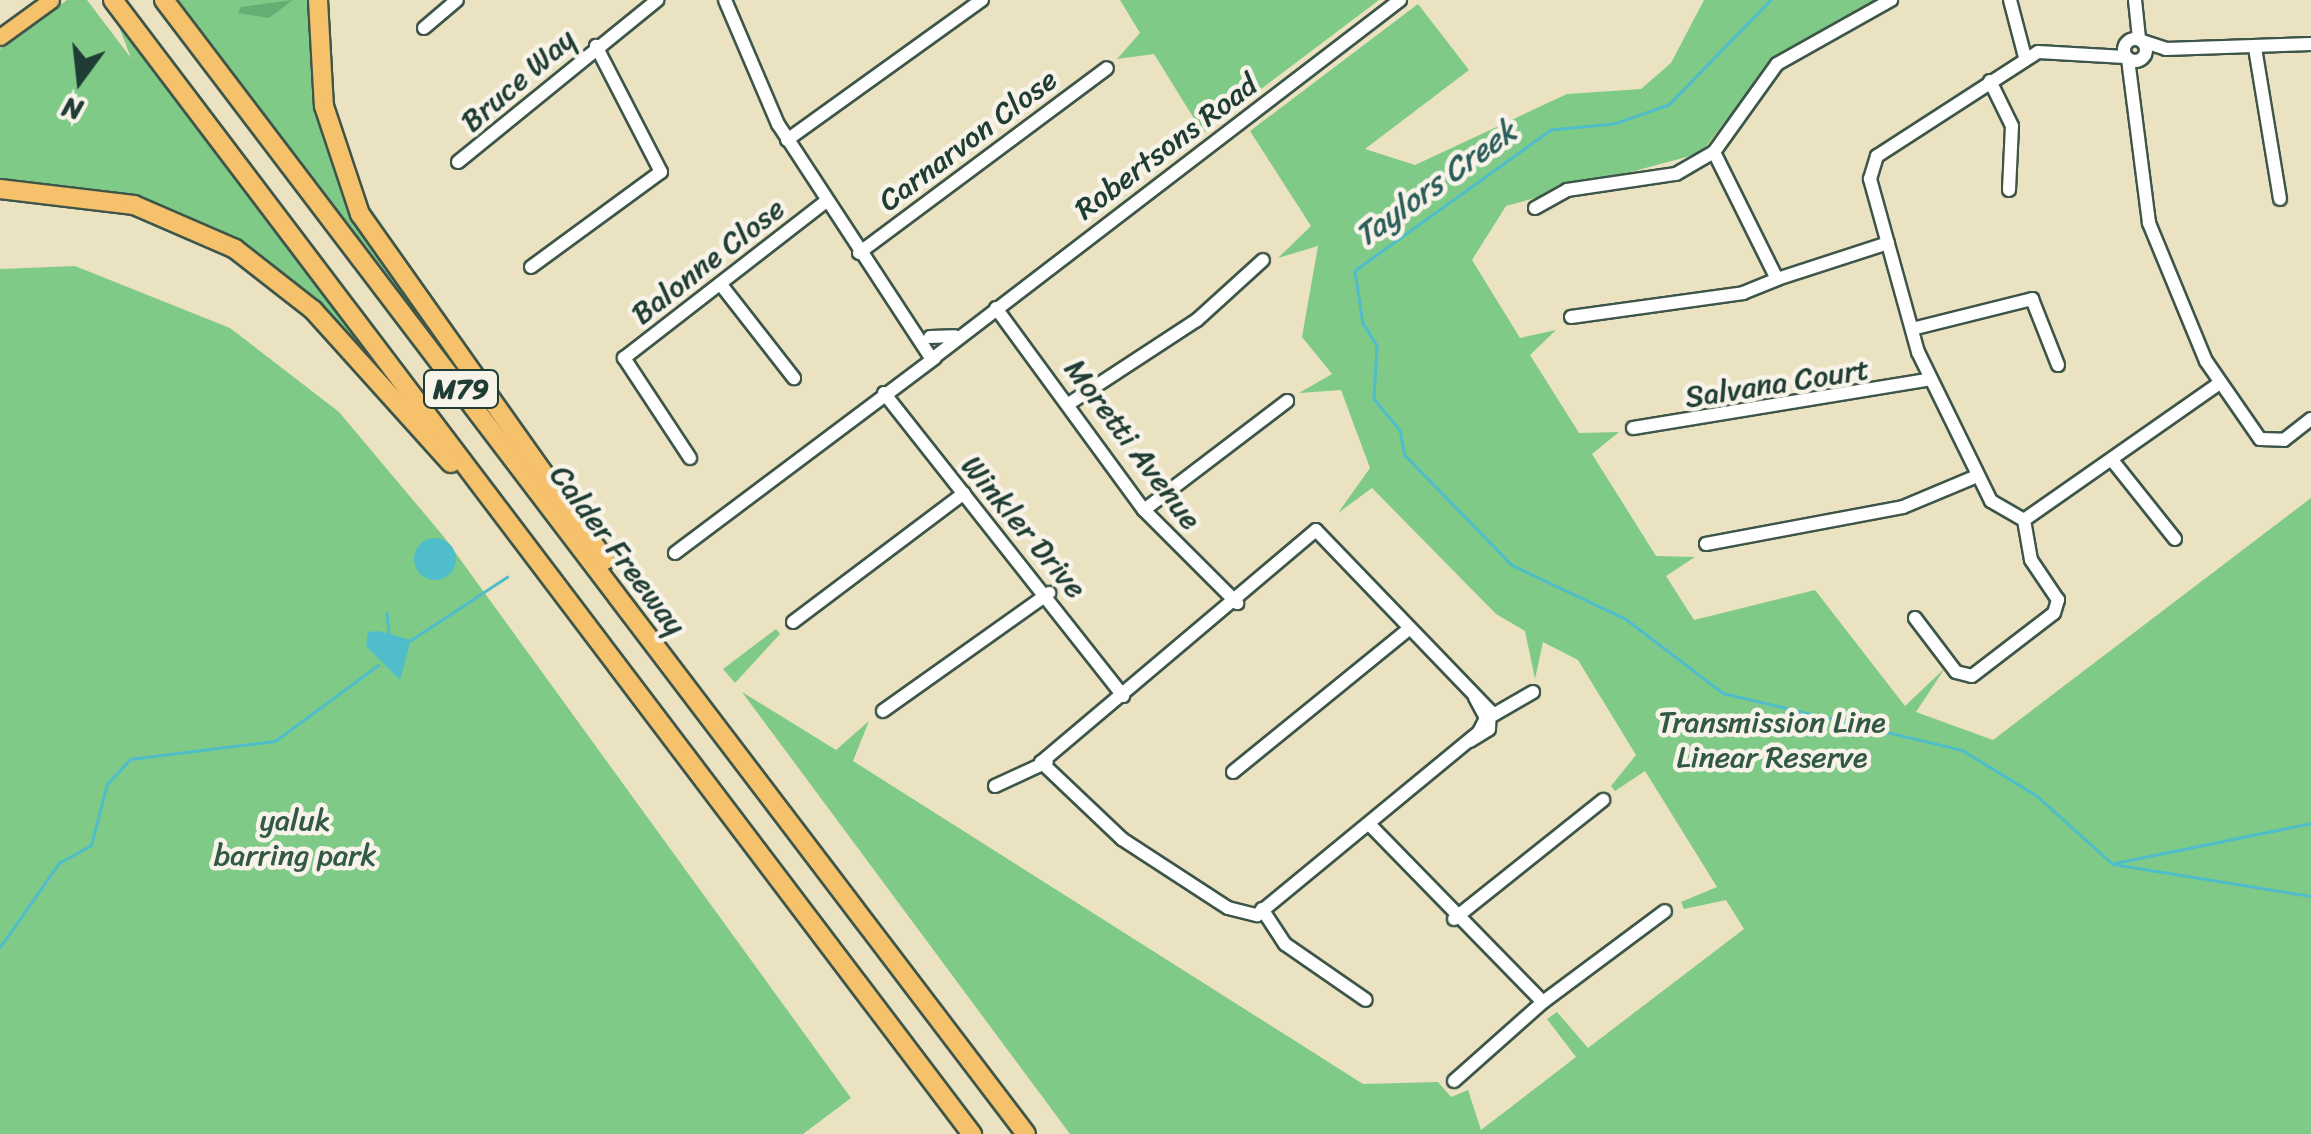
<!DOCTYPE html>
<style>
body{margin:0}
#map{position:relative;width:2311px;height:1134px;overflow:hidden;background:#ebe2c1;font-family:Sriracha,sans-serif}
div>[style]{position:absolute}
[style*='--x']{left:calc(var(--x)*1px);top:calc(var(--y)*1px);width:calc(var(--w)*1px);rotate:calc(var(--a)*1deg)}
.green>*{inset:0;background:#7fca87}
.forest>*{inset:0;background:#67ae74}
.water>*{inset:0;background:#50bdca}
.round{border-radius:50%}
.stream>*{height:2.5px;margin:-1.25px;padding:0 1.25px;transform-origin:1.25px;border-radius:1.25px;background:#50bdca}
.roads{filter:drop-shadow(2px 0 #3e5649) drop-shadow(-2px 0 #3e5649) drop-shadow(0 2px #3e5649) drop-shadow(0 -2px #3e5649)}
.minor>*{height:12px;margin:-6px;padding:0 6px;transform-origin:6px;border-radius:6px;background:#fff}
.minor>.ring{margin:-6px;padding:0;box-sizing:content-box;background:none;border:12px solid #fff;border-radius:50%}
.major>*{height:15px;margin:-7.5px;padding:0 7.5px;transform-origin:7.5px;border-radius:7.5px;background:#f5c16b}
.highway>*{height:18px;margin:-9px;padding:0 9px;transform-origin:9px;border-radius:9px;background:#f5c16b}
span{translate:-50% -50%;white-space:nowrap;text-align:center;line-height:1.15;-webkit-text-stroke:9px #f7f3e8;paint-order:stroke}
.shield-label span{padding:2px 8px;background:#f7f3e8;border:2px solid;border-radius:8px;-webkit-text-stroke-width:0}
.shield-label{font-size:28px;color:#1f3d34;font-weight:700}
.street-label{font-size:30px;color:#1f3d34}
.park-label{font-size:30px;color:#325945}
.water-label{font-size:32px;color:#2b5d5a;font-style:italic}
.north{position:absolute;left:30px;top:30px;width:100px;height:100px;-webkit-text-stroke:8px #f7f3e8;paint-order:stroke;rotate:195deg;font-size:28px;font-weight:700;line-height:40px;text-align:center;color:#1f3d34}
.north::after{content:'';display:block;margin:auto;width:35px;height:45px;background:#1f3d34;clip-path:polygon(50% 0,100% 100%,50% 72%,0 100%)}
</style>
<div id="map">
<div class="green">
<i style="clip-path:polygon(67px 0,87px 0,131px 58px,118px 24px,387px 379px,275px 271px,102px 193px,0 183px,0 49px)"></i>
<i style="clip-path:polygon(178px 0,313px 0,315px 93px,357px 221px,538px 472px)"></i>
<i style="clip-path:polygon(1120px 0,1379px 0,1203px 133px,1154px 54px,1117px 59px,1140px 33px)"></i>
<i style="clip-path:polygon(1704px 0,1884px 0,1773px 59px,1701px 153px,1506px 206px,1472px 260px,1520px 338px,1556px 330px,1530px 355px,1579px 433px,1619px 432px,1592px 454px,1656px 556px,1695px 557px,1666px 576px,1694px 620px,1815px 590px,1905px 706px,1945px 668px,1916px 712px,1993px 740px,2311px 498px,2311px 1134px,1070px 1134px,742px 692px,836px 750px,869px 721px,853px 761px,1363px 1084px,1438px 1082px,1451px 1097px,1468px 1090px,1481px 1130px,1576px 1057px,1547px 1019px,1557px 1012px,1588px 1048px,1744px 929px,1726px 900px,1684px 909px,1681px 902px,1717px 887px,1645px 771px,1615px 791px,1611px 786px,1636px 755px,1578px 660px,1543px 642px,1535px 679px,1525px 631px,1496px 614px,1372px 488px,1338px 513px,1370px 468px,1341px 390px,1299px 393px,1332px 374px,1302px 337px,1318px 246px,1278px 258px,1311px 226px,1250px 131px,1418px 4px,1469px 70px,1365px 149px,1415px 165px,1567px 94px,1641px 89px,1671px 63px)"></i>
<i style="clip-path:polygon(75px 266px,230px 328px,339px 412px,444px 537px,851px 1098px,803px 1134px,0 1134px,0 269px)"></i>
<i style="clip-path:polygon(776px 629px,780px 634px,735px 683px,723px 669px)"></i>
</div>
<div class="forest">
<i style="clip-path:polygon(293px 0,269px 18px,238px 13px,241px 7px)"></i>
</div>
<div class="water">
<i class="round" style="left:414px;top:538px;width:42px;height:42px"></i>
<i style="clip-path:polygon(379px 631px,411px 640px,400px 680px,366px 646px,368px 632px)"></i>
</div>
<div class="stream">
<i style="--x:1771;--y:0;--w:146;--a:134.2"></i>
<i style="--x:1669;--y:105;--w:58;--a:160.9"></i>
<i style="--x:1614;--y:124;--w:63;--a:174.6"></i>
<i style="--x:1551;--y:130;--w:241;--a:144.3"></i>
<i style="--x:1355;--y:271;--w:53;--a:81.3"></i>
<i style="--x:1363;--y:323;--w:26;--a:58"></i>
<i style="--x:1377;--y:345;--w:54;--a:93.2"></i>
<i style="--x:1374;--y:399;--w:40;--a:50"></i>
<i style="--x:1400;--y:430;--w:25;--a:79"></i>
<i style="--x:1405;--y:455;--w:153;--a:45.8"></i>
<i style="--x:1512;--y:565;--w:126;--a:25.3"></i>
<i style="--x:1626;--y:619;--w:122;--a:37.3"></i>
<i style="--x:1723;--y:693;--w:246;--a:13.4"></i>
<i style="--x:1962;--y:750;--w:87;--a:31.3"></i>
<i style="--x:2036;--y:795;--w:103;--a:41.9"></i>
<i style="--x:2113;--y:864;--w:201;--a:9.2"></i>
<i style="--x:387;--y:613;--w:20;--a:84"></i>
<i style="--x:411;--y:640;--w:115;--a:-33.3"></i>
<i style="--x:2115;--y:863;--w:200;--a:-11.5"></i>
<i style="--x:0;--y:947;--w:103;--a:-54.9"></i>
<i style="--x:59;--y:863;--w:37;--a:-29"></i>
<i style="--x:91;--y:845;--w:63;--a:-75.3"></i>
<i style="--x:107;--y:784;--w:34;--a:-47"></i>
<i style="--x:130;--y:759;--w:146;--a:-7.1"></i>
<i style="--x:275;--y:741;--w:128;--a:-36.4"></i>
</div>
<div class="roads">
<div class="minor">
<i style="--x:725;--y:0;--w:135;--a:66.9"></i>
<i style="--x:778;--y:124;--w:281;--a:56.8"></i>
<i style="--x:932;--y:359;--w:590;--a:-37.49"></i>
<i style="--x:2010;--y:0;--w:59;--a:75.3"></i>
<i style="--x:2135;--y:0;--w:39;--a:84"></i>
<i style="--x:424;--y:28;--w:43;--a:-40.3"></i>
<i class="ring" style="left:2124px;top:39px;width:10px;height:10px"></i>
<i style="--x:2142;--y:41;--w:25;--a:18"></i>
<i style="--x:2166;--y:49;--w:145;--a:-2"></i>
<i style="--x:2255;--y:48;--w:153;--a:80.6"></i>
<i style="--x:2125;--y:57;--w:87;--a:-176.7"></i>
<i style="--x:2038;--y:52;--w:192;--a:147.1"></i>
<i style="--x:1877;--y:156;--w:24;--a:107"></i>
<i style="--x:1870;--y:179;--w:180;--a:74.5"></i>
<i style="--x:1918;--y:352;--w:166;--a:63.9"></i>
<i style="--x:1991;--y:501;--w:38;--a:30"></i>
<i style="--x:2024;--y:520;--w:237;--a:-35"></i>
<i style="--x:2128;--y:59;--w:165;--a:82.7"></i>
<i style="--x:2149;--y:223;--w:149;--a:67.6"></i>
<i style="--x:2206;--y:361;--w:95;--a:55.3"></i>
<i style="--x:2260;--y:439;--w:24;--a:2"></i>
<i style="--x:2284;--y:440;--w:34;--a:-38"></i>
<i style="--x:1990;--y:81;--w:50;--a:63.9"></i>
<i style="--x:2012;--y:126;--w:64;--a:92.7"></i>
<i style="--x:787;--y:140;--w:240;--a:-35.7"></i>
<i style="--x:458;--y:162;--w:257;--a:-39.1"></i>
<i style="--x:1535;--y:208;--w:37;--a:-29"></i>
<i style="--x:1567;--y:190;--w:110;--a:-8.4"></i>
<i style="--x:1676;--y:174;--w:44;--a:-30.1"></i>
<i style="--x:1888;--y:243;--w:117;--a:162"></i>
<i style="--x:1777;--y:279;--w:142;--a:-116.4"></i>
<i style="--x:1714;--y:152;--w:108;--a:-54.4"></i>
<i style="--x:1777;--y:64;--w:131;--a:-29.3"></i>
<i style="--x:859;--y:253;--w:309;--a:-36.7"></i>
<i style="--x:531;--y:267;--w:161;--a:-36.2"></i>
<i style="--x:661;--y:172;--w:142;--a:-117.3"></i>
<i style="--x:722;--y:286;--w:117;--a:52"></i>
<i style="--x:996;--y:308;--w:250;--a:53.8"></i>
<i style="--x:1144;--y:510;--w:132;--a:45"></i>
<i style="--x:1571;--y:317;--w:174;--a:-7.9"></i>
<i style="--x:1743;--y:293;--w:37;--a:-22"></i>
<i style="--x:1912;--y:329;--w:124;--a:-14"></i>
<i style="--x:2032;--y:299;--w:71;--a:68.5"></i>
<i style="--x:930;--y:337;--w:25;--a:-2"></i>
<i style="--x:884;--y:393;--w:386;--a:51.7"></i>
<i style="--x:1070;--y:403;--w:152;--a:-33.2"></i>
<i style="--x:1197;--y:320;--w:89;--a:-42.3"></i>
<i style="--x:1633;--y:428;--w:298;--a:-9.3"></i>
<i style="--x:690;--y:458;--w:120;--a:-123.4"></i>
<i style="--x:624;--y:358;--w:253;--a:-37.8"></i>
<i style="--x:2112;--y:460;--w:101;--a:51.4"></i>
<i style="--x:1144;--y:510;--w:180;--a:-37.3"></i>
<i style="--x:1706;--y:544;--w:200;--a:-10.6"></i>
<i style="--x:1903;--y:507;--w:80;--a:-22.7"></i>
<i style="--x:675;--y:553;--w:325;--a:-36.9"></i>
<i style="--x:1915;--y:618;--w:68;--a:52.8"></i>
<i style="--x:1956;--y:672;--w:16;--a:14"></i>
<i style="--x:1972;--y:676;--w:103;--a:-37.5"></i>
<i style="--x:2054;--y:613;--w:14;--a:-73"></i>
<i style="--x:2058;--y:600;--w:48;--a:-124"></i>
<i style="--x:2031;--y:560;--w:41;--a:-99.9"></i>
<i style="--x:793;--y:622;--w:214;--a:-37"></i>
<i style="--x:883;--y:711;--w:204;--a:-35.4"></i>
<i style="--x:1488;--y:718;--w:52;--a:-30"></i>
<i style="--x:1470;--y:741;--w:22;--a:-32"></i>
<i style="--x:1489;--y:729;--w:18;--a:-87"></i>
<i style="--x:1490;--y:711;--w:251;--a:-133.9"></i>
<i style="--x:1316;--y:530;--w:360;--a:139.8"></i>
<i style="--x:1041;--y:762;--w:112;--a:43.5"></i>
<i style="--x:1122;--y:839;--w:126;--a:33.1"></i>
<i style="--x:1228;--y:908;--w:30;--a:14"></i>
<i style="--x:1257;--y:915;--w:288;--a:-39.5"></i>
<i style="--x:1479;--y:732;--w:16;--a:-63"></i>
<i style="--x:1486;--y:718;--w:24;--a:-118"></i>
<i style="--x:1233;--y:772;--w:228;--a:-39.1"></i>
<i style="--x:995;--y:786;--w:57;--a:-24.8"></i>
<i style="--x:1371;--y:826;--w:246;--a:45.7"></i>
<i style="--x:1543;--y:1002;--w:152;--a:-36.7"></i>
<i style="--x:1262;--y:909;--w:42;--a:56.7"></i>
<i style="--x:1285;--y:944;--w:98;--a:34.7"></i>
<i style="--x:1454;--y:919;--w:191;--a:-38.6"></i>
<i style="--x:1454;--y:1081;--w:119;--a:-41.6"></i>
</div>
<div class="major">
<i style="--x:0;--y:37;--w:63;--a:-36"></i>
</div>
<div class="highway">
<i style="--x:113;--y:0;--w:1423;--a:52.86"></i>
<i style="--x:164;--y:0;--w:1424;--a:52.76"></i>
<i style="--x:318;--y:0;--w:106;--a:86.8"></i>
<i style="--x:324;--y:106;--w:114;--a:71.6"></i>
<i style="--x:360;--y:214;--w:424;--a:54.7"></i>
<i style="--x:0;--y:189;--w:135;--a:6.8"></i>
<i style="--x:134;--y:205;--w:110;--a:23.5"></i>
<i style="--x:235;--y:249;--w:99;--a:38"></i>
<i style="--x:313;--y:310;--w:206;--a:48"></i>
</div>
</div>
<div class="shield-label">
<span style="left:461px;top:389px">M79</span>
</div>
<div class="street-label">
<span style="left:518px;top:80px;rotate:-41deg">Bruce Way</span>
<span style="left:968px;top:140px;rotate:-37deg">Carnarvon Close</span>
<span style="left:1166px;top:147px;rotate:-37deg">Robertsons Road</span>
<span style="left:708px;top:261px;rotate:-38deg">Balonne Close</span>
<span style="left:1777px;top:383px;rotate:-9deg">Salvana Court</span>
<span style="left:1133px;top:444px;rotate:53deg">Moretti Avenue</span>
<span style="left:1024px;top:527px;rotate:50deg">Winkler Drive</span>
<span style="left:618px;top:550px;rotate:53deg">Calder Freeway</span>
</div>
<div class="park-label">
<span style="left:1772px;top:739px">Transmission Line<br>Linear Reserve</span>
<span style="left:295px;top:837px">yaluk<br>barring park</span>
</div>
<div class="water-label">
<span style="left:1436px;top:184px;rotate:-36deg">Taylors Creek</span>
</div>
<div class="north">N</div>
</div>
